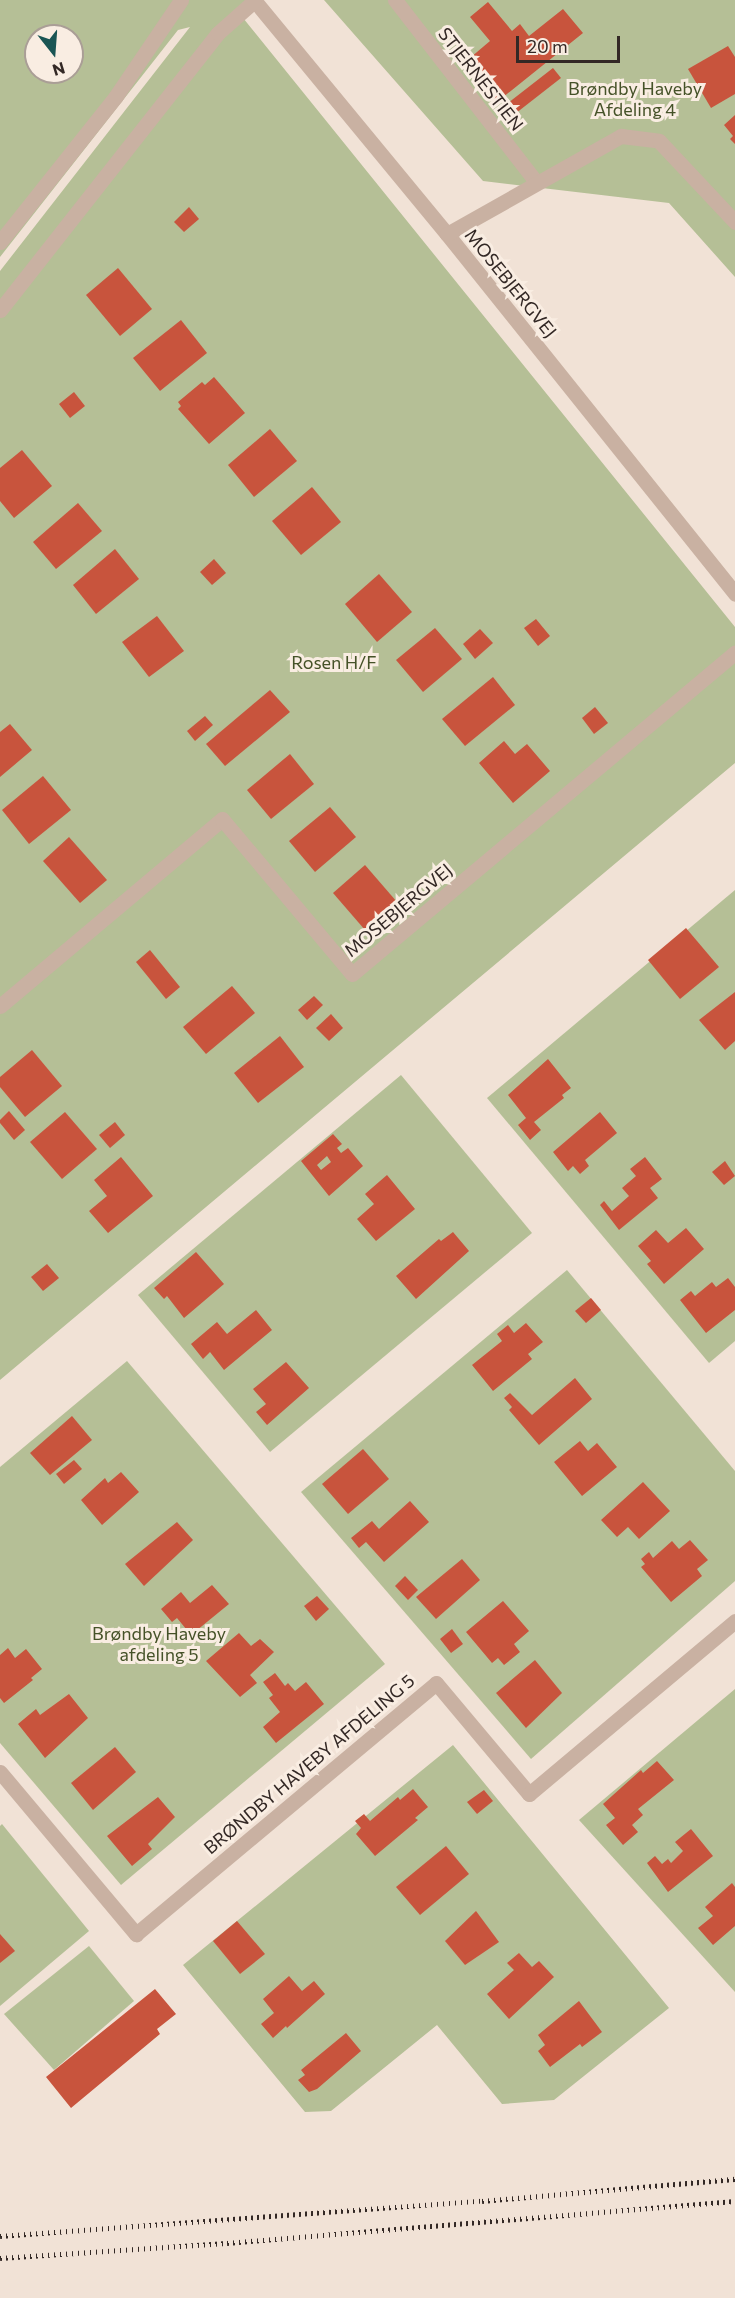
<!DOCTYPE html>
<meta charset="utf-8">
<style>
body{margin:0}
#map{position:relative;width:735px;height:2298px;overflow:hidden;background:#f1e2d6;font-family:Commissioner,sans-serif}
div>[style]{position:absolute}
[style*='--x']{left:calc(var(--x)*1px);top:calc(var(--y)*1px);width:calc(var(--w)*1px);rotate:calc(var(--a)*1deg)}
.green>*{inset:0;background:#b5bf96}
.building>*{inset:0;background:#c8543d}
.minor>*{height:15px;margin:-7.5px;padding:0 7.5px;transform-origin:7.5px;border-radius:7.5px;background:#c9b1a2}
.rail>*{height:4.5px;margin-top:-2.25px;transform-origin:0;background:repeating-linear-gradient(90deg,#332825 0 1.5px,transparent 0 6px)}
span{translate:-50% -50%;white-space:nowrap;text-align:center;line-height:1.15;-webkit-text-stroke:6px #f9ede2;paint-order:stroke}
.street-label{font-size:18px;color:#332825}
.park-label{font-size:18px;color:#455228}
.north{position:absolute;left:24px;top:24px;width:60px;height:60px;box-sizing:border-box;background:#f9ede2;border:2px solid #aa9e96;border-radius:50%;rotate:163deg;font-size:16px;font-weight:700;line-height:24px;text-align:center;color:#332825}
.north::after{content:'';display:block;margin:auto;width:21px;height:27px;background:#1a5554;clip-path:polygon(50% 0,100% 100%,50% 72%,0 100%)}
.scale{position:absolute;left:516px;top:36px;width:104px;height:27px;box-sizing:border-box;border:3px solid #332825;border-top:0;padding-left:8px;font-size:18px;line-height:21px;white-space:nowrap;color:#332825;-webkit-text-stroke:4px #f9ede2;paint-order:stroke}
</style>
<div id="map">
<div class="green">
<i style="clip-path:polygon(evenodd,0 0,251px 0,239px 13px,735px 627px,735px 763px,0 1380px,0 271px,190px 27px,178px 30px,0 257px,0 0,36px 36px,72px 36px,72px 72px,36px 72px,36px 36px)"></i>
<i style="clip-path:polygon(324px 0,735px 0,735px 277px,669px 203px,483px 181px)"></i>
<i style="clip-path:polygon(735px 890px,735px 1341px,709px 1363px,487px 1098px)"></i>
<i style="clip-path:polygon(401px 1075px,532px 1233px,270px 1452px,138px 1295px)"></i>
<i style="clip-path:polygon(567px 1270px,735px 1471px,735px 1581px,531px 1759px,301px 1492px)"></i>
<i style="clip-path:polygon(127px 1361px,385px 1664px,121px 1885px,0 1743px,0 1467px)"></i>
<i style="clip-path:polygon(735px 1689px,735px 1992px,579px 1820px)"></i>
<i style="clip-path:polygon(453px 1745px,669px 2008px,554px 2100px,502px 2104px,437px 2025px,331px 2111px,305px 2112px,183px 1965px)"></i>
<i style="clip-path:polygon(2px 1824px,89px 1931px,0 2006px,0 1826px)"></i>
<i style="clip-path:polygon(89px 1946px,134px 2001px,54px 2070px,4px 2014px)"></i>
</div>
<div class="building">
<i style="clip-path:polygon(488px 2px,512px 31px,520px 24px,529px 36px,563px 9px,583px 33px,497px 102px,464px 63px,490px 41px,470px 17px)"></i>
<i style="clip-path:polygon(728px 46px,735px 57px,735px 94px,711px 108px,688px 69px)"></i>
<i style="clip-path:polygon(553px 68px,561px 78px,511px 117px,503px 107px)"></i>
<i style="clip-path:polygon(735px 115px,735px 144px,730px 139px,733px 136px,724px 125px)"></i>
<i style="clip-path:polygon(189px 207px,199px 219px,184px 232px,174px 222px)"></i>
<i style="clip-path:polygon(118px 268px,152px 309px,120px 336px,86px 295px)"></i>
<i style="clip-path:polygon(181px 320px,207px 353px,160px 391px,133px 358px)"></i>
<i style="clip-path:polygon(214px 377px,245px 413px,209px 444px,178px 409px,181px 406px,178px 402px,202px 382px,205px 385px)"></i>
<i style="clip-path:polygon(74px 392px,85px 406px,70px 418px,59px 404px)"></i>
<i style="clip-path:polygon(270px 429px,297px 461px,254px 497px,228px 465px)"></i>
<i style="clip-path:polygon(22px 450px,52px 486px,14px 518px,0 501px,0 468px)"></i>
<i style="clip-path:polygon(312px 487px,341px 522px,301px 555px,272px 521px)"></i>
<i style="clip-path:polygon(78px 503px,102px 531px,56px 569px,33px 542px)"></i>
<i style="clip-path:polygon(115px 549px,139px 579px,96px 614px,73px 585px)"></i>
<i style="clip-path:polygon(214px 559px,226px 573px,212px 585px,200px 572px)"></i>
<i style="clip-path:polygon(379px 574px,412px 612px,377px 642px,345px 604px)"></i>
<i style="clip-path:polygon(157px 616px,184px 651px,149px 677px,122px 642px)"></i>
<i style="clip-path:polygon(536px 619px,550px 636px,538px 646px,524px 628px)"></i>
<i style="clip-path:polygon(435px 628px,462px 659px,423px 692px,396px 660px)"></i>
<i style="clip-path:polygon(480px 629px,493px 643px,475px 659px,463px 644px)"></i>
<i style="clip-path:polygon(493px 677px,515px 705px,465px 746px,442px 719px)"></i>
<i style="clip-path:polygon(270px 690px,290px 712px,225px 766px,206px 744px)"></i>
<i style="clip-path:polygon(595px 707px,608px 723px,594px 734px,582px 718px)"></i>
<i style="clip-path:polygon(205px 716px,213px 725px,195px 741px,187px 731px)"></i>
<i style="clip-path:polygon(10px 724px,32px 750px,0 777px,0 732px)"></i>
<i style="clip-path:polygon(504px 741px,515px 754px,527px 744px,550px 771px,513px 803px,479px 763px)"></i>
<i style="clip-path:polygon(290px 754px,314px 784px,271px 819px,247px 790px)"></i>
<i style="clip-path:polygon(43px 776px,71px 810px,29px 844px,2px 810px)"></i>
<i style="clip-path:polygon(330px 807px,356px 837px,315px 872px,289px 841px)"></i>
<i style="clip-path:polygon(69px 837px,107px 880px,80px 903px,43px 861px)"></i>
<i style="clip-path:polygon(365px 865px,397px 902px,365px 930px,333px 893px)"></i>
<i style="clip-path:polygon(686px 928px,719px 967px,680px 999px,648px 960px)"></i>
<i style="clip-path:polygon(150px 950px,180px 987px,166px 999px,136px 962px)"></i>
<i style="clip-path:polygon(232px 986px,255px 1013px,206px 1054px,183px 1027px)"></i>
<i style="clip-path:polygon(735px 992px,735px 1041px,725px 1050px,699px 1020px)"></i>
<i style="clip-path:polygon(314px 996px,323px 1005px,307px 1020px,298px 1010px)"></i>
<i style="clip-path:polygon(331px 1014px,343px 1028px,329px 1041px,316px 1028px)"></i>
<i style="clip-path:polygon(280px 1036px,304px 1067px,258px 1103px,234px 1073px)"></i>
<i style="clip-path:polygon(32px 1050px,62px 1086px,25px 1117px,0 1087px,0 1077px)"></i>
<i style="clip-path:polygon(548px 1059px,571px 1088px,562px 1095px,564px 1098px,534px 1122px,541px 1130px,530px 1140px,518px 1125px,526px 1118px,508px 1095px)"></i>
<i style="clip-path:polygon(9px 1111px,25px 1130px,14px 1140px,0 1123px,0 1120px)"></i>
<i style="clip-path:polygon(65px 1112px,97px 1149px,62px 1179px,30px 1142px)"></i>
<i style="clip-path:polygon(600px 1112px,617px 1133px,585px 1160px,589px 1166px,580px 1174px,573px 1166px,568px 1171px,553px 1152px)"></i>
<i style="clip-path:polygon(115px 1122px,125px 1135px,110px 1148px,99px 1135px)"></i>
<i style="clip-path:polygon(evenodd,333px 1134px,342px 1144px,337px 1148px,341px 1153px,348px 1148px,363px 1166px,329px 1196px,301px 1161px,333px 1134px,327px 1156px,331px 1162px,321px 1170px,317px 1165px,327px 1156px)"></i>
<i style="clip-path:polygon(121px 1157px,153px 1196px,108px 1233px,89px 1211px,107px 1196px,94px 1180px)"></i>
<i style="clip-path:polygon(645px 1157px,662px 1179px,650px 1188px,658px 1198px,619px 1230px,600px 1205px,604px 1201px,612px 1211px,629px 1196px,622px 1188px,636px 1176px,630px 1169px)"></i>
<i style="clip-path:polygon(725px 1161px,735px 1176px,724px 1185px,712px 1172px)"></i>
<i style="clip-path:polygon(387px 1175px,415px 1209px,376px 1241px,357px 1219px,374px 1204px,365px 1194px)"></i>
<i style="clip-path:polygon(686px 1228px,704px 1249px,664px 1284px,647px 1264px,651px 1261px,638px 1246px,656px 1230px,668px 1243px)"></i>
<i style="clip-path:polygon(453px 1232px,469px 1251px,416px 1299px,396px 1276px,439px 1239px,441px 1241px)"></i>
<i style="clip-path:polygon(196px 1252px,224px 1284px,184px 1318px,167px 1296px,164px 1299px,154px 1288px)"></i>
<i style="clip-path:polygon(47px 1264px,59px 1278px,43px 1291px,31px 1277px)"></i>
<i style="clip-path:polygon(728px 1278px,735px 1287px,735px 1310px,706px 1333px,680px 1300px,691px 1291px,695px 1296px,712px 1282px,716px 1287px)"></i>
<i style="clip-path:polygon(591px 1298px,601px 1310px,586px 1323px,575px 1311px)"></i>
<i style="clip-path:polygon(256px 1310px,272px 1330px,224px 1370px,210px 1352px,203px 1359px,191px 1344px,217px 1322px,227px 1334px)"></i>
<i style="clip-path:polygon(526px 1323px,543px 1342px,528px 1354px,532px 1359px,493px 1391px,472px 1365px,502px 1341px,497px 1334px,508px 1325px,514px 1333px)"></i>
<i style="clip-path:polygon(286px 1362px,309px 1388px,267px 1425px,256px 1412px,266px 1404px,253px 1389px)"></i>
<i style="clip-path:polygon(575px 1378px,592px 1399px,539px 1445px,509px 1410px,512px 1407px,504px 1398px,510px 1393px,532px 1415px)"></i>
<i style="clip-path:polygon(72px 1416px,92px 1440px,50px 1475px,30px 1453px)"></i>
<i style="clip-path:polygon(580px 1441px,588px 1451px,597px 1443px,617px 1467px,582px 1496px,554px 1462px)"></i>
<i style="clip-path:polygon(363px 1449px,389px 1479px,348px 1514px,322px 1484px)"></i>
<i style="clip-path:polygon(74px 1460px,82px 1469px,64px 1484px,56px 1474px)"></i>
<i style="clip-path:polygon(121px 1472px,139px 1492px,102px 1525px,81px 1500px,105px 1478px,108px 1483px)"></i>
<i style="clip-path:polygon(643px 1482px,670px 1511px,639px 1539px,628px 1527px,617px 1537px,601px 1520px)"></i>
<i style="clip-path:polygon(410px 1501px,429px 1522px,384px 1562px,366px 1542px,359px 1548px,351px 1538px,372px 1521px,379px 1529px)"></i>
<i style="clip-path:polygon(177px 1522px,193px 1540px,144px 1586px,125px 1564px)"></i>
<i style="clip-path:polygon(690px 1540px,708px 1560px,697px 1569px,702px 1576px,671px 1602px,641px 1567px,645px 1564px,641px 1559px,649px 1552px,653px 1558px,672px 1541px,679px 1549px)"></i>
<i style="clip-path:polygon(462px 1559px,480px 1580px,436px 1619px,416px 1597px)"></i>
<i style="clip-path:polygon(405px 1576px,418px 1590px,408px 1600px,395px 1586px)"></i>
<i style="clip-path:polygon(212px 1585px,229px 1604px,191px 1635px,177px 1618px,172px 1622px,161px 1609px,181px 1592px,190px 1603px)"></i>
<i style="clip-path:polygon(317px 1596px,329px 1609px,316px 1621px,304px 1606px)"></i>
<i style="clip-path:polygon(503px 1601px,529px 1631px,514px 1644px,520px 1652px,504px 1665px,498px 1658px,492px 1663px,466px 1632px)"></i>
<i style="clip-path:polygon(452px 1629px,463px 1644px,451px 1653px,440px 1639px)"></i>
<i style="clip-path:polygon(239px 1633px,251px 1646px,260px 1639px,274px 1652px,250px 1675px,257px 1683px,240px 1697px,206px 1661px)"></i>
<i style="clip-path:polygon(8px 1648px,15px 1658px,26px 1649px,42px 1669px,31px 1678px,33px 1680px,4px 1703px,0 1698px,0 1655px)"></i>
<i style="clip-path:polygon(535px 1660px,562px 1693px,526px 1728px,496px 1693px)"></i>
<i style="clip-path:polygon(275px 1673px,285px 1686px,288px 1683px,295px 1691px,306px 1682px,324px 1704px,276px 1743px,263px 1727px,280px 1712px,269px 1698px,273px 1695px,263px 1682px)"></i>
<i style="clip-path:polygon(69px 1694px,88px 1718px,45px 1758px,18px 1724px,36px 1709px,40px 1715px)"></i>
<i style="clip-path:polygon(115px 1747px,136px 1772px,93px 1810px,71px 1783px)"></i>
<i style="clip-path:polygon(657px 1761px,674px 1780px,638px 1809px,643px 1815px,632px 1825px,638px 1832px,623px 1845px,606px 1825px,615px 1818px,603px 1804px,641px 1770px,643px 1773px)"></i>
<i style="clip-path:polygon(413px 1789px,428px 1807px,415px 1818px,418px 1820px,375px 1856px,356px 1834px,361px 1828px,355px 1821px,364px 1814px,370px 1821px,398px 1797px,400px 1800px)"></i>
<i style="clip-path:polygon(484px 1790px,493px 1801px,477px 1814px,467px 1802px)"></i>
<i style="clip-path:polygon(158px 1797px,175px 1817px,148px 1844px,152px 1849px,132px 1866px,107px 1836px)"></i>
<i style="clip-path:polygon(691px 1829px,713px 1856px,668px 1892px,647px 1863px,655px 1856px,662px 1864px,668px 1859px,671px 1863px,683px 1851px,675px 1842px)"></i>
<i style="clip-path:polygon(446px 1846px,469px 1874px,420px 1915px,396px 1887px)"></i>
<i style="clip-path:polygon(732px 1883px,735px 1887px,735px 1926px,713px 1945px,698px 1928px,713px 1916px,705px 1907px)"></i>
<i style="clip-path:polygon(476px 1911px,499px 1942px,465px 1965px,445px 1941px)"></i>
<i style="clip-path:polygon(237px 1921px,265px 1954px,240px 1974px,213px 1941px)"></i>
<i style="clip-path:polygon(0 1934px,15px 1951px,0 1963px)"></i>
<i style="clip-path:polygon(519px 1953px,532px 1967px,539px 1961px,554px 1977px,509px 2019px,487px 1994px,514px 1970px,507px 1963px)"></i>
<i style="clip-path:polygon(289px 1976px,302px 1991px,314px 1981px,325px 1994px,287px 2028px,286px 2026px,273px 2038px,261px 2024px,274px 2013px,263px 1999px)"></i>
<i style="clip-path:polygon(155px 1989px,176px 2014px,157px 2029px,160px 2034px,71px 2108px,46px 2077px)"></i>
<i style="clip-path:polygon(579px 2001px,602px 2032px,582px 2047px,580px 2044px,550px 2067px,538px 2051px,545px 2045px,538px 2035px)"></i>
<i style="clip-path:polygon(346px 2033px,361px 2051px,317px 2089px,309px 2092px,298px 2080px,305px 2075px,301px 2070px)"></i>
</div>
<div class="minor">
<i style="--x:254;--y:0;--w:303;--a:50.5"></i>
<i style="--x:447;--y:234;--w:461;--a:51.3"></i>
<i style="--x:395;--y:0;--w:230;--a:52.2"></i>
<i style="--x:447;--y:234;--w:200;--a:-29.4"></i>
<i style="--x:621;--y:136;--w:38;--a:7"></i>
<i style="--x:659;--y:141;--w:111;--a:46.8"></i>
<i style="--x:0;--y:242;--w:186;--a:-51.5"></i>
<i style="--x:116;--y:96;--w:116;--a:-55.9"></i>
<i style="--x:0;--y:310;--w:352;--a:-51.8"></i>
<i style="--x:218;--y:33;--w:48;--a:-41.6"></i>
<i style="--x:0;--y:1006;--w:290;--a:-40.1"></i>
<i style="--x:222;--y:819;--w:202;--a:50"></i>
<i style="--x:352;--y:974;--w:500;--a:-40"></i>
<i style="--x:0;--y:1772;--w:212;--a:50"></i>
<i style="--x:136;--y:1934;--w:391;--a:-39.9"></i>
<i style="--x:436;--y:1683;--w:145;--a:50"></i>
<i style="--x:529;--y:1794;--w:269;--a:-40"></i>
</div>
<div class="rail">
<i style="--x:0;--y:2236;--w:483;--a:-4.2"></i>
<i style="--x:482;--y:2201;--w:254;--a:-5"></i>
<i style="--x:0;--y:2258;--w:227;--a:-3.8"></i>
<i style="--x:227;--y:2243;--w:510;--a:-4.73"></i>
</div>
<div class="street-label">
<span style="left:481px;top:79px;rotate:52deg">STJERNESTIEN</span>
<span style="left:511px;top:283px;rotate:51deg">MOSEBJERGVEJ</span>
<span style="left:398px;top:910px;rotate:-40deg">MOSEBJERGVEJ</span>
<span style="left:309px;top:1764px;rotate:-40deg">BRØNDBY HAVEBY AFDELING 5</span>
</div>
<div class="park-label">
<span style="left:635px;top:99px">Brøndby Haveby<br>Afdeling 4</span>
<span style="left:334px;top:662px">Rosen H/F</span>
<span style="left:159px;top:1644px">Brøndby Haveby<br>afdeling 5</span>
</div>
<div class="north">N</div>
<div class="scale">20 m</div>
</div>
